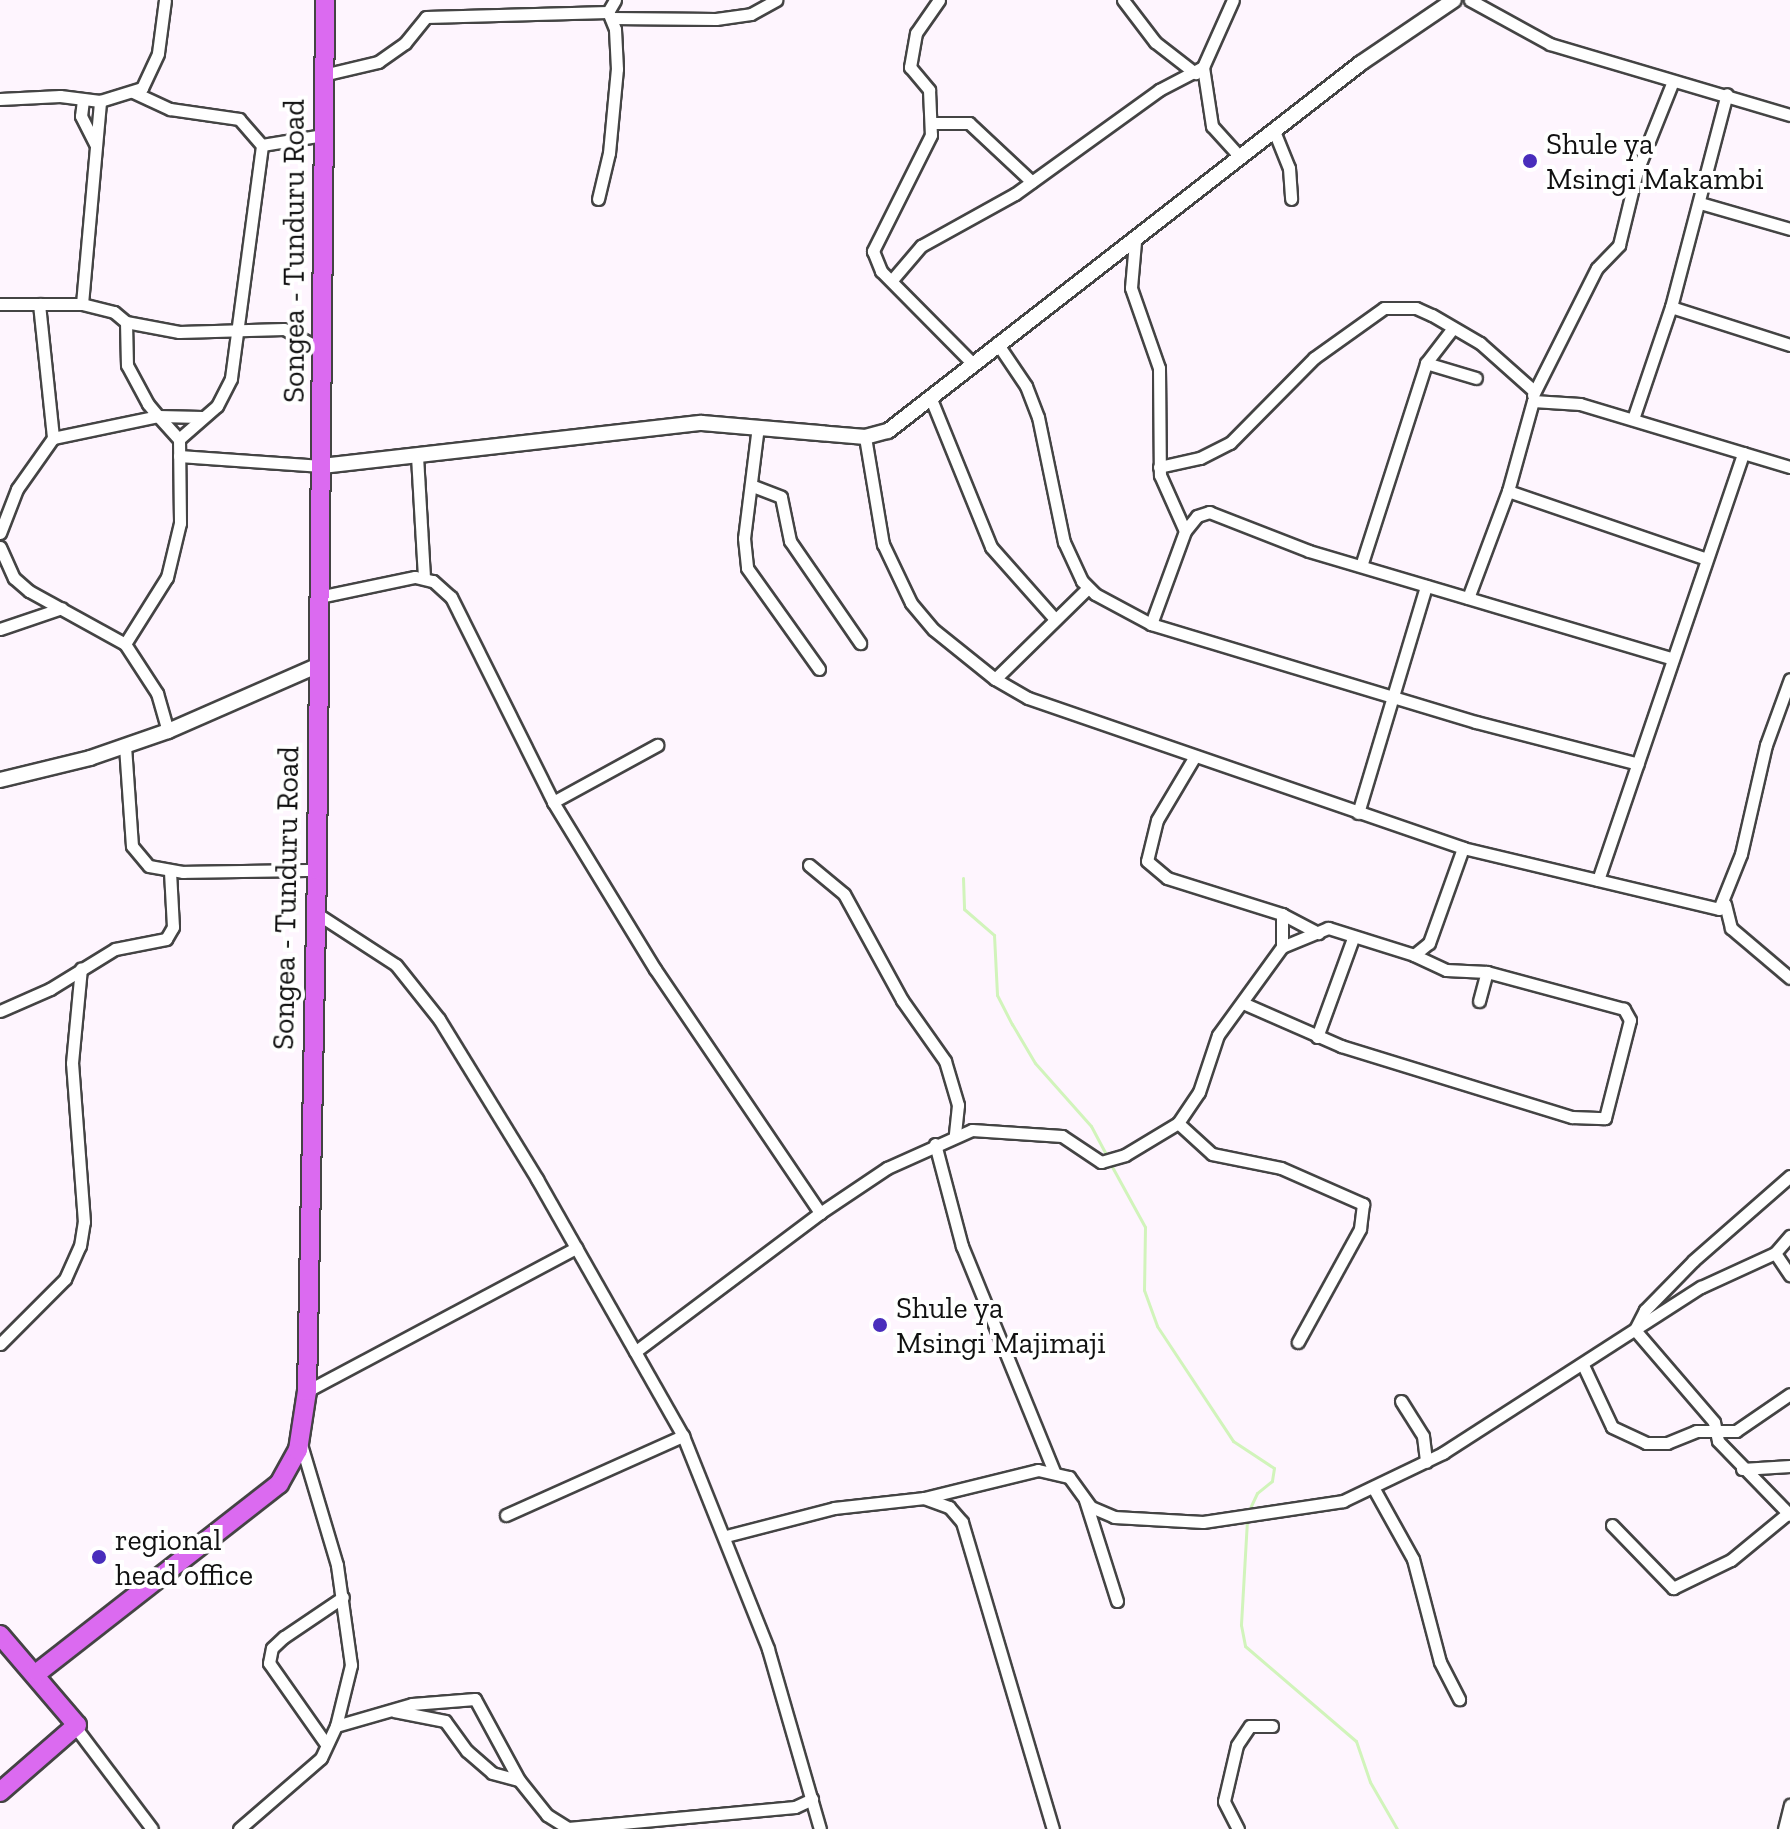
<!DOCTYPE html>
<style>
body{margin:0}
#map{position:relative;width:1790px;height:1829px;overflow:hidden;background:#fef5fe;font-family:"Zilla Slab",serif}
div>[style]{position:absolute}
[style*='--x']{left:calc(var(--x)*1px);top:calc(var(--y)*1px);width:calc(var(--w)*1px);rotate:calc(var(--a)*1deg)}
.stream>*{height:3px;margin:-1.5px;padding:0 1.5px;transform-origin:1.5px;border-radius:1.5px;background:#d1f4bb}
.roads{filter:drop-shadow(2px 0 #444) drop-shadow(-2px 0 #444) drop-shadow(0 2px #444) drop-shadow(0 -2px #444)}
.minor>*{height:11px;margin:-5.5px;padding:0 5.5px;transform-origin:5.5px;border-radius:5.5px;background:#fff}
.tertiary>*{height:14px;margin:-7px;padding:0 7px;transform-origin:7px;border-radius:7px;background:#fff}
.trunk>*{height:18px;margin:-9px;padding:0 9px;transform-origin:9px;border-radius:9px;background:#db6af0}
.dots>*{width:22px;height:22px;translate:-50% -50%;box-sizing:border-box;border:4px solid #fff;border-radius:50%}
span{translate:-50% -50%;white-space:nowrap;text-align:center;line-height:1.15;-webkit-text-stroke:8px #fff;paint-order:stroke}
.poi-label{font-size:30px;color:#111}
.left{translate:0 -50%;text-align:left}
.street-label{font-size:30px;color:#111}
</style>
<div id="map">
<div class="stream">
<i style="--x:963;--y:878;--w:31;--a:88"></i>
<i style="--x:964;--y:909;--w:40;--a:41"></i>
<i style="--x:994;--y:935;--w:60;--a:87.1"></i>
<i style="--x:997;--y:995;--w:33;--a:63"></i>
<i style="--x:1012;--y:1024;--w:45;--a:59.5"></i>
<i style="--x:1035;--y:1063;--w:84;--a:48.4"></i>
<i style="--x:1091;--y:1126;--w:34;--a:62"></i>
<i style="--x:1110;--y:1163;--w:73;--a:61.3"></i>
<i style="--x:1145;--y:1227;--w:63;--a:90.9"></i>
<i style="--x:1144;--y:1290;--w:38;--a:70"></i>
<i style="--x:1157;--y:1326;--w:138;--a:56.5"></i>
<i style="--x:1233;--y:1441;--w:49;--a:33.4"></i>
<i style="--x:1274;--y:1468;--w:13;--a:99"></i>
<i style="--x:1272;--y:1481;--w:19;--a:141"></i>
<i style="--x:1257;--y:1493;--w:21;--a:115"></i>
<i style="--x:1247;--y:1520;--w:105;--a:93.3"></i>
<i style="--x:1241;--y:1625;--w:21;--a:79"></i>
<i style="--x:1245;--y:1646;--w:146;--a:40.6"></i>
<i style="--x:1356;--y:1741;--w:43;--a:71.1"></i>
<i style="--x:1370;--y:1782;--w:54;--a:60.1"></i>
</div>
<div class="roads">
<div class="minor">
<i style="--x:939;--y:0;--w:40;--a:124.9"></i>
<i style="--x:916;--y:33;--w:35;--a:100"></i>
<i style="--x:910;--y:67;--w:30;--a:50"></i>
<i style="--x:929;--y:90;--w:45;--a:87.5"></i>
<i style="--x:931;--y:135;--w:130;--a:116.6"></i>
<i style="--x:873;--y:251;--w:22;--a:68"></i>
<i style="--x:881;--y:271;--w:129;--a:45.3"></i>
<i style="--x:1123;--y:0;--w:53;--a:52.7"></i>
<i style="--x:1155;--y:42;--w:51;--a:37.8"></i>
<i style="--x:1470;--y:0;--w:91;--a:28.8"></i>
<i style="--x:1550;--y:44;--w:250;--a:16.5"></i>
<i style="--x:611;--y:18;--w:105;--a:0.5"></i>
<i style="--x:716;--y:19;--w:35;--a:-8"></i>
<i style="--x:751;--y:14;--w:29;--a:-29"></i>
<i style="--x:1203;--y:67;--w:60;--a:81.3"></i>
<i style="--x:1212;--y:126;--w:42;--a:47.9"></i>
<i style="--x:323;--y:75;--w:57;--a:-13.3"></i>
<i style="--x:378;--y:62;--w:33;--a:-35"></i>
<i style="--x:405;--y:43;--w:33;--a:-51"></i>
<i style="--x:426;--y:17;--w:182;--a:-1.6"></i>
<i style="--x:608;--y:12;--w:14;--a:-60"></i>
<i style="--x:133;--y:92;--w:41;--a:24.7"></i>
<i style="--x:170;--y:109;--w:70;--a:8.2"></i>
<i style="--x:239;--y:119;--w:35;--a:49"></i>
<i style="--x:262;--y:145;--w:62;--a:-9.3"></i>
<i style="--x:0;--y:99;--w:60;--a:-2.9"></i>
<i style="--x:60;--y:96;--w:40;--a:7.1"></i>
<i style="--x:100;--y:101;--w:44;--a:-17.2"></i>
<i style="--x:142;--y:88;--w:38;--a:-65"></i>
<i style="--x:158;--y:53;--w:53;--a:-82.5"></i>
<i style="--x:83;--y:100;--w:16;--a:97"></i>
<i style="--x:81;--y:116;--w:33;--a:63"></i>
<i style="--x:934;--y:123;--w:35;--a:0"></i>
<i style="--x:969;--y:123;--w:86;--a:43.1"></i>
<i style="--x:1274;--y:131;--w:40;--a:68"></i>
<i style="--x:1289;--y:168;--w:31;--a:86"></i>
<i style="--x:598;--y:199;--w:47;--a:-76.6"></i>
<i style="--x:609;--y:153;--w:84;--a:-84.6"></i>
<i style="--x:617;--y:69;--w:40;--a:-92.9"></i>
<i style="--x:615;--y:29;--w:18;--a:-112"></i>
<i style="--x:1700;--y:203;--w:94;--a:16.1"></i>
<i style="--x:1135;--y:242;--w:46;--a:95"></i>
<i style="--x:1131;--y:288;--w:85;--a:70.7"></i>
<i style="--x:1159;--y:368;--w:107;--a:89.5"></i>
<i style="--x:1160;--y:475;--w:61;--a:65.9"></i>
<i style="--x:892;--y:280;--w:45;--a:-49.5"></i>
<i style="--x:921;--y:246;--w:107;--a:-29"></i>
<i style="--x:1015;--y:194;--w:178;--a:-35.8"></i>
<i style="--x:1159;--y:90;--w:50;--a:-27.6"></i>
<i style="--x:1203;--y:67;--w:73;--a:-65.9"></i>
<i style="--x:0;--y:304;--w:82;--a:0"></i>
<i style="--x:82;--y:304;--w:33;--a:14"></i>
<i style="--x:114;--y:312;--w:16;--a:40"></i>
<i style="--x:126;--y:322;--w:54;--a:10.7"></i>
<i style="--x:179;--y:332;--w:105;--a:-1.6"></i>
<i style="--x:284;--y:329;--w:42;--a:28.4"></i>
<i style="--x:39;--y:304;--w:135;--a:84"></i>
<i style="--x:82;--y:304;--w:204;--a:-84.9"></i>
<i style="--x:1671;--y:307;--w:125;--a:17.7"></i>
<i style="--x:126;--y:322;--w:43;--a:88.7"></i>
<i style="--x:127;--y:365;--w:44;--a:61.7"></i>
<i style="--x:148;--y:404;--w:16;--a:50"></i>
<i style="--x:158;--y:416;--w:44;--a:1.3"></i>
<i style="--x:997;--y:343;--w:52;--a:56"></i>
<i style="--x:1026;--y:386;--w:33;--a:69"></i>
<i style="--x:1038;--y:417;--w:128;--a:78.3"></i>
<i style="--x:1064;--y:542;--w:43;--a:65.2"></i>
<i style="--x:1082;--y:581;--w:18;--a:45"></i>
<i style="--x:1095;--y:594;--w:64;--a:28.2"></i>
<i style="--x:1151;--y:624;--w:339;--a:16.8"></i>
<i style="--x:1476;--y:722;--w:167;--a:14.5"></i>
<i style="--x:1426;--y:363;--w:52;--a:16.7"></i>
<i style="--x:1533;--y:395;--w:142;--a:-63.3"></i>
<i style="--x:1597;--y:268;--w:32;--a:-46"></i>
<i style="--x:1619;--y:245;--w:76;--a:-76.3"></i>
<i style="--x:1637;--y:171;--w:97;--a:-68.2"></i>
<i style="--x:931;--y:399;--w:160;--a:67.9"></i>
<i style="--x:991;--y:547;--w:96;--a:48.4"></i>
<i style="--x:1633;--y:419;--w:118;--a:-71.3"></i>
<i style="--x:1671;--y:307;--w:220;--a:-75.3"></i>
<i style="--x:758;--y:426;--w:113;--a:97.1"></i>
<i style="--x:744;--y:538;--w:30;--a:84"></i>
<i style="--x:747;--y:568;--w:124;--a:54.5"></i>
<i style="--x:865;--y:437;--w:109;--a:80.5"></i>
<i style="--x:883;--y:544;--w:65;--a:64.6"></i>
<i style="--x:911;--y:603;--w:35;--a:50"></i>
<i style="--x:934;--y:630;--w:78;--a:38.8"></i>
<i style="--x:995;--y:679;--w:38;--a:30"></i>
<i style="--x:1028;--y:698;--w:460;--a:19"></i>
<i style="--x:1463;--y:848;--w:263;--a:13.4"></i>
<i style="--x:1719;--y:909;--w:59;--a:-68.2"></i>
<i style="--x:1741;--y:854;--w:112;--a:-77.1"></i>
<i style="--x:1766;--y:745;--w:70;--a:-70"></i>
<i style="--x:179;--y:439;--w:50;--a:-41"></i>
<i style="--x:217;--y:406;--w:31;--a:-63"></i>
<i style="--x:231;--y:378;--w:235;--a:-82.4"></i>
<i style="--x:179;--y:456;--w:143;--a:4"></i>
<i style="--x:417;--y:456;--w:122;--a:86.7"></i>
<i style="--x:1159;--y:467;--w:42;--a:-12.4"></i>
<i style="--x:1200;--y:458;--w:34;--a:-27"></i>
<i style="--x:1230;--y:443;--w:120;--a:-45.3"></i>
<i style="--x:1314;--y:358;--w:86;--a:-35.5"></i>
<i style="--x:1384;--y:308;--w:32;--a:0"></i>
<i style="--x:1416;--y:308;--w:17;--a:24"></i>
<i style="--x:1432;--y:315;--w:56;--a:30.3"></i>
<i style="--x:1480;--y:343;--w:72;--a:41.6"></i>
<i style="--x:753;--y:486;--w:30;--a:21"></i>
<i style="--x:781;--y:497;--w:45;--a:78.4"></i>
<i style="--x:790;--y:541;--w:124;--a:55.5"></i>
<i style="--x:1508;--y:491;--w:207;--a:18.9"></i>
<i style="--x:0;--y:533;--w:47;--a:-68.9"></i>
<i style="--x:17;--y:489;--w:62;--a:-54.8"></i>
<i style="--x:53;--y:438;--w:107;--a:-11.8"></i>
<i style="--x:158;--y:416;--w:31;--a:48"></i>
<i style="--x:179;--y:439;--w:84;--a:89.3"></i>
<i style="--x:180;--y:523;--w:56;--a:103.5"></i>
<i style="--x:167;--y:577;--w:79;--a:122.1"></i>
<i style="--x:0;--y:547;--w:34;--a:66"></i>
<i style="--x:14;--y:578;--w:20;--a:41"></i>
<i style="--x:29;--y:591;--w:110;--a:28.9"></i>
<i style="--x:125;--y:644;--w:59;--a:56.9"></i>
<i style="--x:157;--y:693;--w:40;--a:74"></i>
<i style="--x:1361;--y:566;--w:213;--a:-72.2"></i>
<i style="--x:1426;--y:363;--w:44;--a:-52.4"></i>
<i style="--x:319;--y:597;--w:98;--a:-11.8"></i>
<i style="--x:415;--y:577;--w:18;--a:13"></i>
<i style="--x:433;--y:581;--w:24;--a:42"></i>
<i style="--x:451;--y:597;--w:229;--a:63.5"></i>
<i style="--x:553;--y:802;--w:196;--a:58.6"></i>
<i style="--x:655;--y:969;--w:295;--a:55.9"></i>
<i style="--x:820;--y:1213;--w:231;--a:143.1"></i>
<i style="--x:1468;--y:598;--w:114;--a:-69.5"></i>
<i style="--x:1508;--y:491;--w:93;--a:-74.5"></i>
<i style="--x:1533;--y:401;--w:47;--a:3.7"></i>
<i style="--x:1580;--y:404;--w:219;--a:16.7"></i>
<i style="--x:1151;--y:624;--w:99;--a:-69.9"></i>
<i style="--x:1185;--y:531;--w:19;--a:-51"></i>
<i style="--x:1197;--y:516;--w:13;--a:-18"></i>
<i style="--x:1209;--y:512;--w:107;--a:21.3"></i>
<i style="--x:1309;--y:551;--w:377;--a:16.5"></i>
<i style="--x:0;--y:629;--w:65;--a:-18.7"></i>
<i style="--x:995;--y:679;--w:130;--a:-44.4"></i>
<i style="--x:125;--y:746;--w:100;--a:86"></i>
<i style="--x:132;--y:846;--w:26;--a:50"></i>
<i style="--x:149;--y:866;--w:35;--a:10"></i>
<i style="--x:183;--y:872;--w:134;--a:-0.9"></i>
<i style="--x:1195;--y:756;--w:74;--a:120.7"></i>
<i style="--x:1157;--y:820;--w:42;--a:103.7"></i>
<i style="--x:1147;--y:861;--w:26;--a:40"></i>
<i style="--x:1167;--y:878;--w:121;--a:17.4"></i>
<i style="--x:1282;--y:914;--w:41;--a:27.8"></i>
<i style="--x:553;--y:802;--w:119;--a:-28.7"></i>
<i style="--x:1358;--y:813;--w:237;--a:-73.3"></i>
<i style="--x:809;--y:865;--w:45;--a:39.6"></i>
<i style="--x:844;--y:894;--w:121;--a:61.3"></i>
<i style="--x:902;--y:1000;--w:75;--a:54.8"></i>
<i style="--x:945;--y:1061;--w:46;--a:73.5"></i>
<i style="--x:958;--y:1105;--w:30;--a:96"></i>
<i style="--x:1598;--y:880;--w:451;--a:-71.2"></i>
<i style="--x:1725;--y:904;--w:25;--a:76"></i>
<i style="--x:1731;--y:928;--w:77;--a:40.3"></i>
<i style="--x:316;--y:913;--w:95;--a:33"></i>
<i style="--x:396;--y:965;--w:69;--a:51.5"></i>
<i style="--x:439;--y:1019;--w:188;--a:58.5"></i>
<i style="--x:537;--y:1179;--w:296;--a:60.4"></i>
<i style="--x:683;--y:1436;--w:229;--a:68.2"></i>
<i style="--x:768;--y:1649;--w:187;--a:73.9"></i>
<i style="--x:1282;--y:914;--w:33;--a:90"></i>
<i style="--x:1479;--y:1001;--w:30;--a:-75"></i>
<i style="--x:1245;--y:1004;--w:105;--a:23.6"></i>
<i style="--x:1341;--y:1046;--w:242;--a:17.1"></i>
<i style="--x:1572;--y:1117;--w:33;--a:2"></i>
<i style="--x:1605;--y:1118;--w:101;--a:-75.7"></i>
<i style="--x:1630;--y:1020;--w:13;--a:-119"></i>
<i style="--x:1624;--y:1009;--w:142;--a:-164.9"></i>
<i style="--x:1487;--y:972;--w:41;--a:-177.2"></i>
<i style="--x:1446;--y:970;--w:35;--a:-155"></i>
<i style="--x:1414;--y:955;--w:19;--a:-39"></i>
<i style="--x:1429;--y:943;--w:101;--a:-70.3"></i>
<i style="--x:0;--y:1011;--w:55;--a:-23.7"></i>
<i style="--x:50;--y:989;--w:76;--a:-31.6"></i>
<i style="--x:115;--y:949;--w:52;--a:-11.1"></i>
<i style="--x:166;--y:939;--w:14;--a:-60"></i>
<i style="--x:173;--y:927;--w:56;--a:-93.1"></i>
<i style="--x:1317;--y:1037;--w:105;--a:-70"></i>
<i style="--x:1178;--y:1123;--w:46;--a:42.4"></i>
<i style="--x:1212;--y:1154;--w:70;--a:11.5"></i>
<i style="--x:1281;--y:1168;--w:90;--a:23.7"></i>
<i style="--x:1363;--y:1204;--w:25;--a:97"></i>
<i style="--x:1360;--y:1229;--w:129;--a:118.8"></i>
<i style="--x:935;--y:1144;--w:106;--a:75.2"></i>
<i style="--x:962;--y:1246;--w:243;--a:67.8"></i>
<i style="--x:1790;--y:1176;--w:129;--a:138.8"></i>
<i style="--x:1693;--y:1261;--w:69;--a:134.4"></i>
<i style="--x:1645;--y:1310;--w:22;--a:117"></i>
<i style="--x:1635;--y:1330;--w:121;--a:49.3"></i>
<i style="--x:1714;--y:1422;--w:19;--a:78"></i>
<i style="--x:1718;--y:1441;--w:103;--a:45.8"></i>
<i style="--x:820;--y:1213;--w:81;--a:-33.9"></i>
<i style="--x:887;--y:1168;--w:93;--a:-24.1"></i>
<i style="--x:972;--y:1130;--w:90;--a:3.8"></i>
<i style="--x:1062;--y:1136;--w:47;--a:33.7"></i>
<i style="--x:1101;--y:1162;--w:25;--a:-16"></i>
<i style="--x:1125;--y:1155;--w:62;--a:-31.1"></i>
<i style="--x:1178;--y:1123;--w:37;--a:-56"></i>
<i style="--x:1199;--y:1092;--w:60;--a:-71.6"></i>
<i style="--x:1218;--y:1035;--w:109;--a:-54"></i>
<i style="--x:1282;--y:947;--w:50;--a:-22.4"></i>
<i style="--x:1328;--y:928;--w:90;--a:17.4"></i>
<i style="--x:1775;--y:1253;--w:27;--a:56"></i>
<i style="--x:0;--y:1344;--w:92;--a:-45"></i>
<i style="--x:65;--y:1279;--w:36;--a:-66"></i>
<i style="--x:80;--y:1246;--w:24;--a:-81"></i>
<i style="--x:84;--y:1222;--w:159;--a:-94.3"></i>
<i style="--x:72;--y:1063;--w:95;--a:-84.6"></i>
<i style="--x:1583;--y:1365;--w:68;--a:64.9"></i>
<i style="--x:1612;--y:1427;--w:38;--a:25"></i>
<i style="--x:1646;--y:1443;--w:21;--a:0"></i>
<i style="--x:1667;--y:1443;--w:31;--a:-22"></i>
<i style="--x:1696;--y:1431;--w:40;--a:0"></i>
<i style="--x:1736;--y:1431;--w:65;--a:-34.4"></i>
<i style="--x:307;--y:1391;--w:305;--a:-28"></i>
<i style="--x:1401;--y:1401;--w:41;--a:57.8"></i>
<i style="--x:1423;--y:1436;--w:26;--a:83"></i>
<i style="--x:1742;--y:1469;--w:48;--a:-3.6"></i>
<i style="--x:1374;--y:1489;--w:80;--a:60.9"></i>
<i style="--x:1413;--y:1559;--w:106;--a:75.3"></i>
<i style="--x:1440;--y:1662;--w:42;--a:62.8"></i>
<i style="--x:924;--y:1498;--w:27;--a:20"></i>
<i style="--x:949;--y:1507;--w:20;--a:49"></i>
<i style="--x:962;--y:1522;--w:320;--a:73.5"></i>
<i style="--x:1085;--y:1500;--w:106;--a:72.4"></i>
<i style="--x:506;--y:1515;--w:194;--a:-24.1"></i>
<i style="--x:1612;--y:1525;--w:88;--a:45.9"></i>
<i style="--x:1673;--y:1588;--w:64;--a:-25.8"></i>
<i style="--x:1731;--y:1560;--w:74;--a:-39.5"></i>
<i style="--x:726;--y:1536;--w:112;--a:-14.5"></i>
<i style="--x:834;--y:1508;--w:91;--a:-6.3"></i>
<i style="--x:924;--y:1498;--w:117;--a:-13.8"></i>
<i style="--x:1038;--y:1470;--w:32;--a:13"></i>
<i style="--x:1069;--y:1477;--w:37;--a:54"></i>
<i style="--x:1091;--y:1507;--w:25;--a:23"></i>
<i style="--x:1114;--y:1517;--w:89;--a:3.2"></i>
<i style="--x:1203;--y:1522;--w:142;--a:-8.5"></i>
<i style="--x:1343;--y:1501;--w:111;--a:-25.6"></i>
<i style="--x:1443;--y:1453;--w:307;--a:-32.8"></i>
<i style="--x:1701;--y:1287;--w:81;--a:-24.7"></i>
<i style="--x:1775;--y:1253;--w:23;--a:-49"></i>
<i style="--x:394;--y:1711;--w:52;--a:11.1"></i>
<i style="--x:445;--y:1721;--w:37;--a:54"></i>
<i style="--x:467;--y:1751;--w:33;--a:41"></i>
<i style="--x:492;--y:1773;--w:28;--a:15"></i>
<i style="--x:336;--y:1726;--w:79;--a:-16.1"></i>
<i style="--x:412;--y:1704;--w:63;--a:-4.5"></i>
<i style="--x:475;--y:1699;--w:92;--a:61.5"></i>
<i style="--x:519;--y:1780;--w:45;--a:51.3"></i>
<i style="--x:547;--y:1815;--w:25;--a:32"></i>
<i style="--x:568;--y:1828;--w:228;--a:-5.3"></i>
<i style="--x:795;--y:1807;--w:19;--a:-25"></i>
<i style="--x:76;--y:1728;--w:126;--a:53"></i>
<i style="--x:326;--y:1744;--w:99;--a:-125.1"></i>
<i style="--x:269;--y:1663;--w:15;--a:-79"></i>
<i style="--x:272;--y:1648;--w:16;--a:-43"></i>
<i style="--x:284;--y:1637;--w:71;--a:-34.1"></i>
<i style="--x:239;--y:1829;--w:108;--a:-40.9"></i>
<i style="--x:321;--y:1758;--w:35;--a:-65"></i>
<i style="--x:336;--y:1726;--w:63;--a:-76.2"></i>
<i style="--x:351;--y:1665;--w:101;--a:-98"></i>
<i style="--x:337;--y:1565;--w:126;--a:-106.6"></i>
<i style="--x:1238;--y:1829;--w:31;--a:-117"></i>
<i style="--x:1224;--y:1801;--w:57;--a:-76.9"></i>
<i style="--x:1237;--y:1745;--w:23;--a:-56"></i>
<i style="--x:1250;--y:1726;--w:22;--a:0"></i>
<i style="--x:1784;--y:1829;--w:25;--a:-76"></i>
</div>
<div class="tertiary">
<i style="--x:322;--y:466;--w:382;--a:-6.5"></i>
<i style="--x:702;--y:423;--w:164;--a:4.9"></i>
<i style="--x:865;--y:437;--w:24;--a:-15"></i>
<i style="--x:888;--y:431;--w:599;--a:-37.88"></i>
<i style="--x:1361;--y:63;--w:112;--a:-34.1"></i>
<i style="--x:0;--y:780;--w:93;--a:-13.7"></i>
<i style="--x:90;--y:758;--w:83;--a:-19.1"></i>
<i style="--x:168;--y:731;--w:163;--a:-23.6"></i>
</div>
<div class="trunk">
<i style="--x:0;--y:1635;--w:118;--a:49.5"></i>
<i style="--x:77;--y:1725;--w:102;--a:139"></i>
<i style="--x:37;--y:1673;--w:307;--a:-38"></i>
<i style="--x:279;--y:1484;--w:39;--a:-61"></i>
<i style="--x:298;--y:1450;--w:60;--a:-81.3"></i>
<i style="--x:307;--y:1391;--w:521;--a:-88.9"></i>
<i style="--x:317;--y:870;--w:870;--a:-89.47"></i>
</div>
</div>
<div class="dots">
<i style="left:1530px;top:161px;background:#492ebc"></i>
<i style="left:880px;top:1325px;background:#492ebc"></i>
<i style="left:99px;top:1557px;background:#492ebc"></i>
</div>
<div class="poi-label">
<span class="left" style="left:1546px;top:161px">Shule ya<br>Msingi Makambi</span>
<span class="left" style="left:896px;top:1325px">Shule ya<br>Msingi Majimaji</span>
<span class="left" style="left:115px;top:1557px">regional<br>head office</span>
</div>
<div class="street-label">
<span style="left:294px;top:251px;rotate:-90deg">Songea - Tunduru Road</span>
<span style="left:286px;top:898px;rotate:-89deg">Songea - Tunduru Road</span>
</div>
</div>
